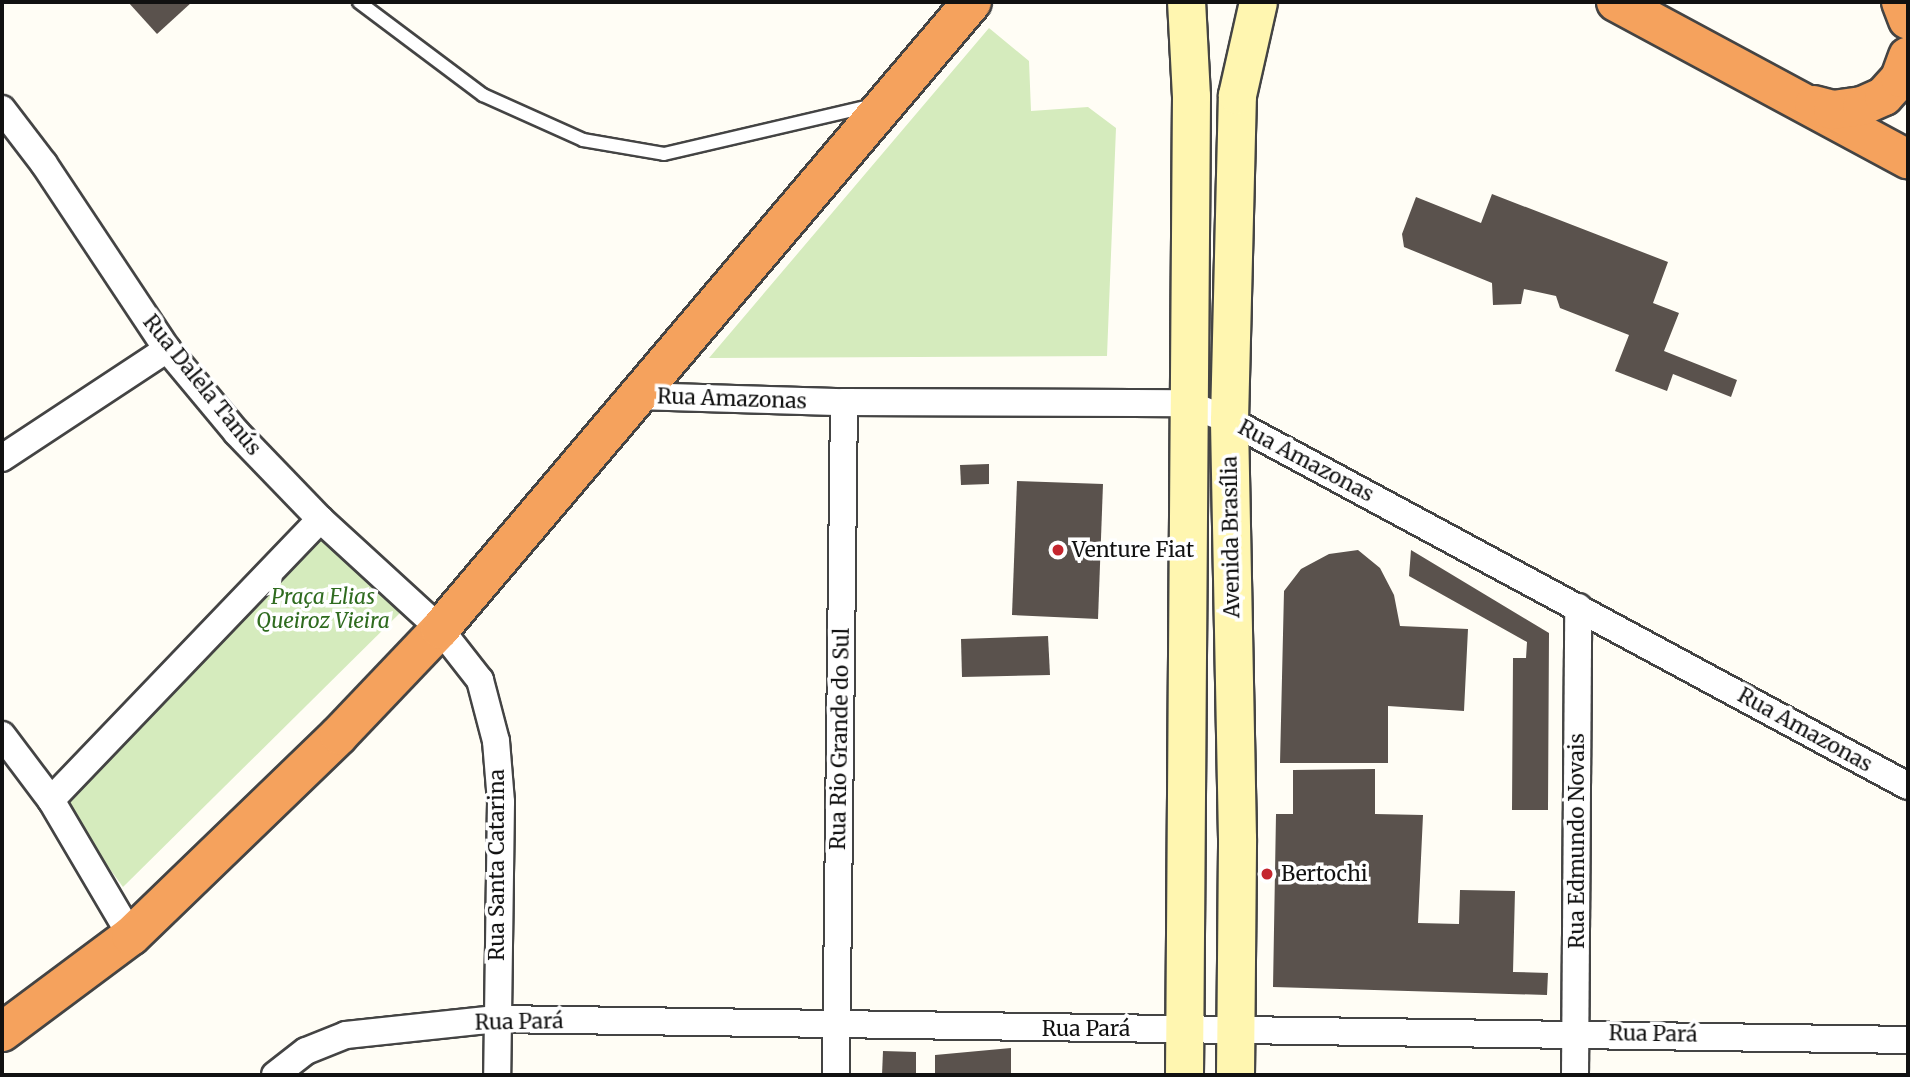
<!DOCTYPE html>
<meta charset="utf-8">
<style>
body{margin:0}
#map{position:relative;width:1910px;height:1077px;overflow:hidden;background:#fffdf5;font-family:Merriweather,serif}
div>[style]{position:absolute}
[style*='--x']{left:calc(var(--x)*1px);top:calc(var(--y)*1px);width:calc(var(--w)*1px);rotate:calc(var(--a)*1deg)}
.green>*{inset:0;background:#d5ebbd}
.building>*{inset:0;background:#5a524d}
.roads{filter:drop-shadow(2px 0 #444) drop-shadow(-2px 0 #444) drop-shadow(0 2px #444) drop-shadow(0 -2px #444)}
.lane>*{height:12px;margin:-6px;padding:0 6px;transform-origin:6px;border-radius:6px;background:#fff}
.street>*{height:26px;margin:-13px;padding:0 13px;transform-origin:13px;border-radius:13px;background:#fff}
.secondary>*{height:37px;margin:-18.5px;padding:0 18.5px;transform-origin:18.5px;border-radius:18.5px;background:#fff6b0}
.highway>*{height:38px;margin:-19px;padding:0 19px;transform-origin:19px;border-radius:19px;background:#f5a25d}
.dots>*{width:19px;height:19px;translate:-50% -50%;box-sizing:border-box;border:4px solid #fff;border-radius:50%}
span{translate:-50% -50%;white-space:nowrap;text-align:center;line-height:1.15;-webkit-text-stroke:7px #fff;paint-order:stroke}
.street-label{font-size:21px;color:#111}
.poi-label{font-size:21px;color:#111}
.left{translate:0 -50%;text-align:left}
.park-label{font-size:21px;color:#2f6b1f;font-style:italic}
.frame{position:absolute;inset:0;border:4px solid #111;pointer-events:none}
</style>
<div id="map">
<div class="green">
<i style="clip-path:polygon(989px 28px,1029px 61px,1031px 111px,1088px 107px,1116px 128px,1107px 356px,709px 358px)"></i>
<i style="clip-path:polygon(322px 531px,405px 608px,123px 887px,59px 800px)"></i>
</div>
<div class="building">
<i style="clip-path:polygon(128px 2px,192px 2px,157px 34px)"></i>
<i style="clip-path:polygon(1492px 194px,1668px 262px,1653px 303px,1679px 313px,1664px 351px,1737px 380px,1731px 397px,1673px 374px,1667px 391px,1615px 371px,1629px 335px,1560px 308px,1556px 296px,1524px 289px,1521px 304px,1493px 305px,1492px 283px,1404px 247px,1402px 234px,1416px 197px,1481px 223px)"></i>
<i style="clip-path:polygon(989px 464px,989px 484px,961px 485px,960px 465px)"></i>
<i style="clip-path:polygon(1017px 481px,1103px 484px,1098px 619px,1012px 615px)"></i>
<i style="clip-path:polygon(1358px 550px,1380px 568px,1394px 595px,1400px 626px,1468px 629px,1464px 711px,1388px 706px,1388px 763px,1280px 763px,1284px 591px,1301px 569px,1329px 554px)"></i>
<i style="clip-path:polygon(1411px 550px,1549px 633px,1548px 810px,1512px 810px,1513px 658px,1526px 658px,1527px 642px,1409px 576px)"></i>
<i style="clip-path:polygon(1048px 636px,1050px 675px,962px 677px,961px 639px)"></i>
<i style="clip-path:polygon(1375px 769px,1375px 814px,1423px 815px,1418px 923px,1459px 924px,1460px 890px,1515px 891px,1513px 972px,1548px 973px,1547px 995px,1273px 987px,1276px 814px,1293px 814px,1293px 770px)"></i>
<i style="clip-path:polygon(1011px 1048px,1011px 1075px,935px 1075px,935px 1055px)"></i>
<i style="clip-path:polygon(883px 1051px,916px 1052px,916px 1075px,882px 1075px)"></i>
</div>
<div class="roads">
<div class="lane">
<i style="--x:359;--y:2;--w:155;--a:36.9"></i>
<i style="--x:483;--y:95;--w:110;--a:24.2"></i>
<i style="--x:583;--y:140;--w:82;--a:9.8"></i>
<i style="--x:664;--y:154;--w:212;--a:-13.1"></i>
</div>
<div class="street">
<i style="--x:2;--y:109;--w:69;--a:52.6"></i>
<i style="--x:44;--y:164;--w:222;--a:56.4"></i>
<i style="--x:167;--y:349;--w:109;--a:50.2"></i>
<i style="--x:237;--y:433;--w:120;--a:46"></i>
<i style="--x:320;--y:519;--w:163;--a:42.5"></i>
<i style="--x:440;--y:629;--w:65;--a:51.9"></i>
<i style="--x:480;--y:680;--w:63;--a:75.3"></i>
<i style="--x:496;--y:741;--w:61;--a:85.3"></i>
<i style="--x:501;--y:802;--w:273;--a:90.8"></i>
<i style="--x:636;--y:396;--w:208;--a:1.7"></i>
<i style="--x:844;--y:402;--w:342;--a:0.2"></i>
<i style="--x:1186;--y:403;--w:46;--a:21.6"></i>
<i style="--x:1229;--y:420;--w:771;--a:28.33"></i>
<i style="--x:2;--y:458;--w:198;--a:-33.4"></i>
<i style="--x:2;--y:735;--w:81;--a:53"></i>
<i style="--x:51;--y:800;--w:158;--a:59.5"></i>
<i style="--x:51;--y:800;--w:389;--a:-46.2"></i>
<i style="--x:275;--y:1075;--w:39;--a:-38"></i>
<i style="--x:306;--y:1051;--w:43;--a:-21.8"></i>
<i style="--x:346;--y:1035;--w:151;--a:-6.1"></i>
<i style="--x:496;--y:1019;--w:1412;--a:0.85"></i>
<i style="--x:836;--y:1075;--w:673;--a:-89.32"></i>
<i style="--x:1575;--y:1075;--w:468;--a:-89.6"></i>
</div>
<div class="secondary">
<i style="--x:1184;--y:1075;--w:979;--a:-89.59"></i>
<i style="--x:1191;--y:96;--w:94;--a:-93"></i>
<i style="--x:1235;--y:1075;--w:237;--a:-89.5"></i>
<i style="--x:1237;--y:838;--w:418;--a:-91.1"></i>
<i style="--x:1229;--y:420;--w:325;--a:-88.6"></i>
<i style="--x:1237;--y:95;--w:95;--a:-77.3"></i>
</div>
<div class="highway">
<i style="--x:1616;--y:2;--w:332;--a:28.3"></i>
<i style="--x:1901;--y:2;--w:19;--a:69"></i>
<i style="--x:1814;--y:105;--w:20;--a:15"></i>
<i style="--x:1833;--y:110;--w:29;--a:-8"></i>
<i style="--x:1862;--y:106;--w:24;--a:-24"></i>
<i style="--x:1884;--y:96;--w:24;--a:-48"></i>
<i style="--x:1900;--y:78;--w:23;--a:-70"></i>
<i style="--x:2;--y:1032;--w:161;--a:-36.7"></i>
<i style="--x:131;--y:936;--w:289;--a:-44"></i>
<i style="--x:339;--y:735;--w:146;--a:-46.4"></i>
<i style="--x:440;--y:629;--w:822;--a:-49.69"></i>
</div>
</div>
<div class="dots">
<i style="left:1058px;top:550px;background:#c4262e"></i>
<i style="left:1267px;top:874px;background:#c4262e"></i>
</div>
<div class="street-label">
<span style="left:202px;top:385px;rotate:51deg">Rua Dalela Tanús</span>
<span style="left:732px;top:399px;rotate:2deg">Rua Amazonas</span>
<span style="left:1306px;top:461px;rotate:28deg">Rua Amazonas</span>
<span style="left:1231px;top:537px;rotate:-91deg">Avenida Brasília</span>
<span style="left:1805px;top:730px;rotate:29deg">Rua Amazonas</span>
<span style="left:840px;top:739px;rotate:-89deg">Rua Rio Grande do Sul</span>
<span style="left:1577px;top:841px;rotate:-90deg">Rua Edmundo Novais</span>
<span style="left:497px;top:865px;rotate:-90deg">Rua Santa Catarina</span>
<span style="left:519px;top:1022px;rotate:-1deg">Rua Pará</span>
<span style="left:1086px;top:1029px">Rua Pará</span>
<span style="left:1653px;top:1034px;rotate:1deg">Rua Pará</span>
</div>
<div class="poi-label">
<span class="left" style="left:1072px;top:550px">Venture Fiat</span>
<span class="left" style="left:1281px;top:874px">Bertochi</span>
</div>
<div class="park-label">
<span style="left:323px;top:609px">Praça Elias<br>Queiroz Vieira</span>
</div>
<div class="frame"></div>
</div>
